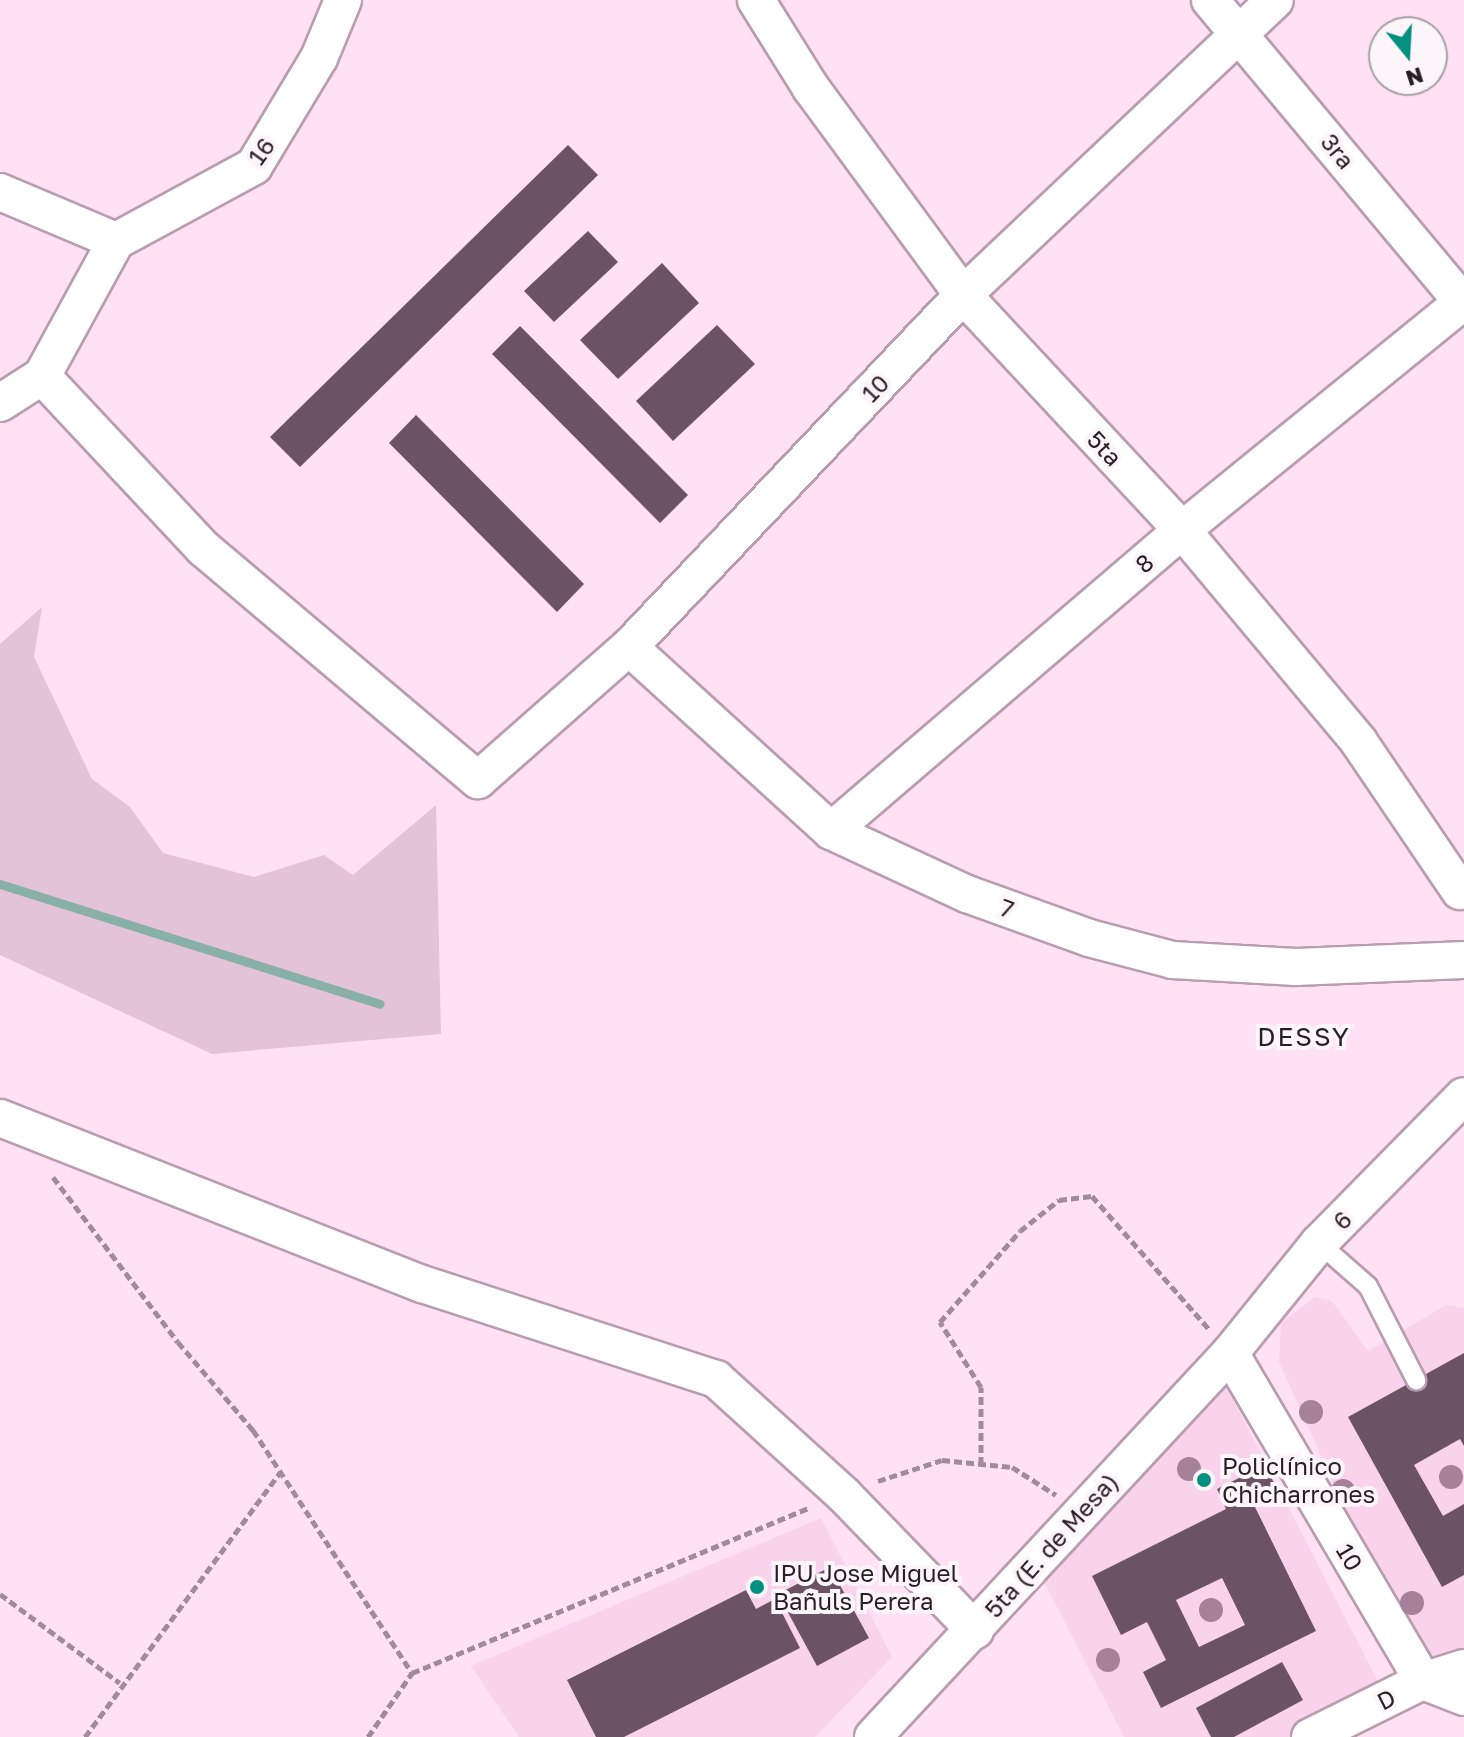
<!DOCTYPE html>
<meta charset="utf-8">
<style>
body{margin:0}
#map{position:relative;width:1464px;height:1737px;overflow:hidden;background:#ffe1f4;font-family:"Golos Text",sans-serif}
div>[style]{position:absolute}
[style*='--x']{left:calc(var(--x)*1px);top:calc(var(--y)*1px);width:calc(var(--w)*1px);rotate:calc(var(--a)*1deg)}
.built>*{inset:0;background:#f8d3eb}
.green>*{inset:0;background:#e2c3d7}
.stream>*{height:9px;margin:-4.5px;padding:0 4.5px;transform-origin:4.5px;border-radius:4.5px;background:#89b0a7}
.building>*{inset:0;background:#6c5363}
.path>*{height:5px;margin-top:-2.5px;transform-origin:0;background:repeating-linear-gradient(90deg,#a08b99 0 8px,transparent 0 12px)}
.roads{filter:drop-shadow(2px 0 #b89dae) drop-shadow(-2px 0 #b89dae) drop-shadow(0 2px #b89dae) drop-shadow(0 -2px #b89dae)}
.service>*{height:18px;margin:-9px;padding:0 9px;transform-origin:9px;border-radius:9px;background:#fff}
.minor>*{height:36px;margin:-18px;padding:0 18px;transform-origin:18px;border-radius:18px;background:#fff}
.trees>*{width:24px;height:24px;margin:-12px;border-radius:50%;background:#a6829a}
.dots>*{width:22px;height:22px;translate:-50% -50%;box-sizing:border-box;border:4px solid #fcf6fa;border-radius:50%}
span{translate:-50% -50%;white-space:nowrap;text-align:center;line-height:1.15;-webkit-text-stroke:8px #fcf6fa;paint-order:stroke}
.street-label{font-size:24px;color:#291e25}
.poi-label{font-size:24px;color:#291e25}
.left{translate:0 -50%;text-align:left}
.neighbourhood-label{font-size:26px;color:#291e25;letter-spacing:2px}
.north{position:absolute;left:1368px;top:16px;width:80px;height:80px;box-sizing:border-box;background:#fcf6fa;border:2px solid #a8a0a5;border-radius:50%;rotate:162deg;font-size:22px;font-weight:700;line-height:32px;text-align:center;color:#291e25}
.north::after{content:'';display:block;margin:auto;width:28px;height:36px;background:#00927e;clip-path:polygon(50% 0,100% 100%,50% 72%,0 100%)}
</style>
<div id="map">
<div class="built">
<i style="clip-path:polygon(1315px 1297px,1332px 1301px,1368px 1351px,1446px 1305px,1464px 1308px,1464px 1666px,1441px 1670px,1404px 1641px,1279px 1362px,1281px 1323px)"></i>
<i style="clip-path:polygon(1226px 1386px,1383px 1691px,1293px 1737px,1124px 1737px,1040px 1574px)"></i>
<i style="clip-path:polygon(821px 1518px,892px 1657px,815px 1737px,519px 1737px,471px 1666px)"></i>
</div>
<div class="green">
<i style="clip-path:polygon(42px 607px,34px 657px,92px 779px,130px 807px,163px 853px,254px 877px,324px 855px,353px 875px,436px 805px,441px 1034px,212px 1054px,0 955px,0 644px)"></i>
</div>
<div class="stream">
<i style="--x:0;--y:884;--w:398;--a:17.5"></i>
</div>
<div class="building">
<i style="clip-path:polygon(568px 145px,598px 175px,300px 467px,270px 437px)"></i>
<i style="clip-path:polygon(588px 231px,618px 262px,554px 322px,524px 291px)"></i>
<i style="clip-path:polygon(662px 263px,699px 303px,618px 379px,580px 340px)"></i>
<i style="clip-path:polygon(717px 325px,755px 364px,673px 441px,636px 401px)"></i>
<i style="clip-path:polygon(520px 326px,688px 495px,660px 523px,492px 354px)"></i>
<i style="clip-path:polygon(416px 415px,584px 584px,557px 612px,389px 443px)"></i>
<i style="clip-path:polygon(1464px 1353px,1464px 1446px,1460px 1439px,1414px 1465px,1443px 1516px,1464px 1504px,1464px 1575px,1442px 1587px,1348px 1417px)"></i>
<i style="clip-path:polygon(evenodd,1265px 1465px,1279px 1493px,1254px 1505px,1316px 1631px,1161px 1708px,1143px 1672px,1166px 1660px,1147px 1622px,1121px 1635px,1092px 1576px,1226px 1509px,1217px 1489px,1265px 1465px,1222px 1578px,1245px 1625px,1199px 1647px,1176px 1600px,1222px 1578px)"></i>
<i style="clip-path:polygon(830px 1567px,869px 1638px,817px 1666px,778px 1594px)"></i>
<i style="clip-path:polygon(746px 1590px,756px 1609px,775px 1599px,800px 1648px,624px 1737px,596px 1737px,567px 1680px)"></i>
<i style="clip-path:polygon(1282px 1662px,1303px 1700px,1234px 1737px,1211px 1737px,1196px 1708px)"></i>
</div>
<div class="path">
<i style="--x:53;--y:1177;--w:207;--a:52.9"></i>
<i style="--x:178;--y:1342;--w:116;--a:49.6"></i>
<i style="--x:253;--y:1430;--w:290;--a:56.8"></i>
<i style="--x:981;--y:1464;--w:77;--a:-90"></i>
<i style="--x:981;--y:1387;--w:77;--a:-122.2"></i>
<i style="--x:940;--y:1322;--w:121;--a:-48.7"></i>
<i style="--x:1020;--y:1231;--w:50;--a:-38.5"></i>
<i style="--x:1059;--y:1200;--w:33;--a:-7"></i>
<i style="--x:1092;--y:1196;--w:177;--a:48.7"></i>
<i style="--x:878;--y:1481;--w:67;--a:-18.2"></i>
<i style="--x:942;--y:1460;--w:70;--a:5.7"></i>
<i style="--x:1012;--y:1467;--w:52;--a:32.5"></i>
<i style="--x:0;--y:1594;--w:149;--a:36.6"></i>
<i style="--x:85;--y:1737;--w:330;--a:-53.6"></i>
<i style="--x:368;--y:1737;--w:78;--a:-55.5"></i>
<i style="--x:412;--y:1673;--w:429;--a:-22.6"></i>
</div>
<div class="roads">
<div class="service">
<i style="--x:1319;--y:1243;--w:65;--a:41.3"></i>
<i style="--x:1368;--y:1286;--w:106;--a:62.9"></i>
</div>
<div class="minor">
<i style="--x:756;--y:0;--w:104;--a:58"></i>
<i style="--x:811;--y:88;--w:257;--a:53.7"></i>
<i style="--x:963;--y:295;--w:321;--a:47"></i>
<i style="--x:1182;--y:530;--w:276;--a:50.1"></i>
<i style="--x:1359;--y:742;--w:180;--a:55.9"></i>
<i style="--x:1210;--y:0;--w:396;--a:50.1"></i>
<i style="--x:0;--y:192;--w:126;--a:22.9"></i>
<i style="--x:116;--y:241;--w:157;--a:-28.5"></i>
<i style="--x:254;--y:166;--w:126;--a:-59"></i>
<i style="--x:319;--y:58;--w:63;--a:-67.5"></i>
<i style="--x:42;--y:376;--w:236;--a:46.9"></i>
<i style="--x:203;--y:548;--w:360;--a:40.2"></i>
<i style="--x:478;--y:780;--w:201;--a:-41.4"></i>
<i style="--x:629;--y:647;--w:485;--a:-46.5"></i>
<i style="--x:963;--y:295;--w:429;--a:-43.4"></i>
<i style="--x:0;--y:403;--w:50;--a:-32.7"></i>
<i style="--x:42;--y:376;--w:154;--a:-61.3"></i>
<i style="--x:629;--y:647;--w:273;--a:42.3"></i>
<i style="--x:831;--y:831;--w:150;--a:24.9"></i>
<i style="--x:967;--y:894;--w:130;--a:19.8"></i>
<i style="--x:1089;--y:938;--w:86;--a:14.8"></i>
<i style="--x:1172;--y:960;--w:124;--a:3.2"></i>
<i style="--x:1296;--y:967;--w:168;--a:-2.4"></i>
<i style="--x:831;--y:831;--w:462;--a:-40.6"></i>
<i style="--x:1182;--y:530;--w:363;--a:-39.1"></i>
<i style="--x:0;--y:1118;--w:453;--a:21.5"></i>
<i style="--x:422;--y:1284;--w:309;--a:17.9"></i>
<i style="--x:716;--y:1379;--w:171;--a:42.2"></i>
<i style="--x:843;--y:1494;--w:190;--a:45.9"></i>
<i style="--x:1230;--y:1353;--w:381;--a:59.5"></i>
<i style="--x:1423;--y:1681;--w:44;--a:21.3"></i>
<i style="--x:873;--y:1737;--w:524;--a:-47.09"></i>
<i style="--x:1230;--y:1353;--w:141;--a:-51"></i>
<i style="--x:1319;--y:1243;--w:206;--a:-45.4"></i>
<i style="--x:1310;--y:1737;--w:126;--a:-26.4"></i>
<i style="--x:1423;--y:1681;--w:43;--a:-17.6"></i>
</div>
</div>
<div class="trees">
<i style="left:1311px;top:1412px"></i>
<i style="left:1189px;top:1469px"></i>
<i style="left:1451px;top:1477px"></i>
<i style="left:1343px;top:1491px"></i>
<i style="left:1412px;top:1603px"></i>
<i style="left:1211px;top:1610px"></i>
<i style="left:1108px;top:1660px"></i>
</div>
<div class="dots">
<i style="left:1204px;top:1480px;background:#00927e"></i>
<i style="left:757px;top:1587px;background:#00927e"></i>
</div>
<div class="street-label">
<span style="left:261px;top:151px;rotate:-54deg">16</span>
<span style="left:1338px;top:151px;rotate:51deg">3ra</span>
<span style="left:875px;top:388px;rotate:-46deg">10</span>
<span style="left:1105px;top:448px;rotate:47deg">5ta</span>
<span style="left:1144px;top:563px;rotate:-41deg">8</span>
<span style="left:1007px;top:908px;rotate:20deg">7</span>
<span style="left:1342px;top:1220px;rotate:-45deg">6</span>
<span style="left:1051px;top:1545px;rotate:-48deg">5ta (E. de Mesa)</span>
<span style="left:1350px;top:1557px;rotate:59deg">10</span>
<span style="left:1386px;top:1699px;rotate:-27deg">D</span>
</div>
<div class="poi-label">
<span class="left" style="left:1222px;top:1480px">Policlínico<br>Chicharrones</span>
<span class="left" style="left:773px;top:1587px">IPU Jose Miguel<br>Bañuls Perera</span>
</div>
<div class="neighbourhood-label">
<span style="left:1304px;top:1037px">DESSY</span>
</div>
<div class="north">N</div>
</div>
